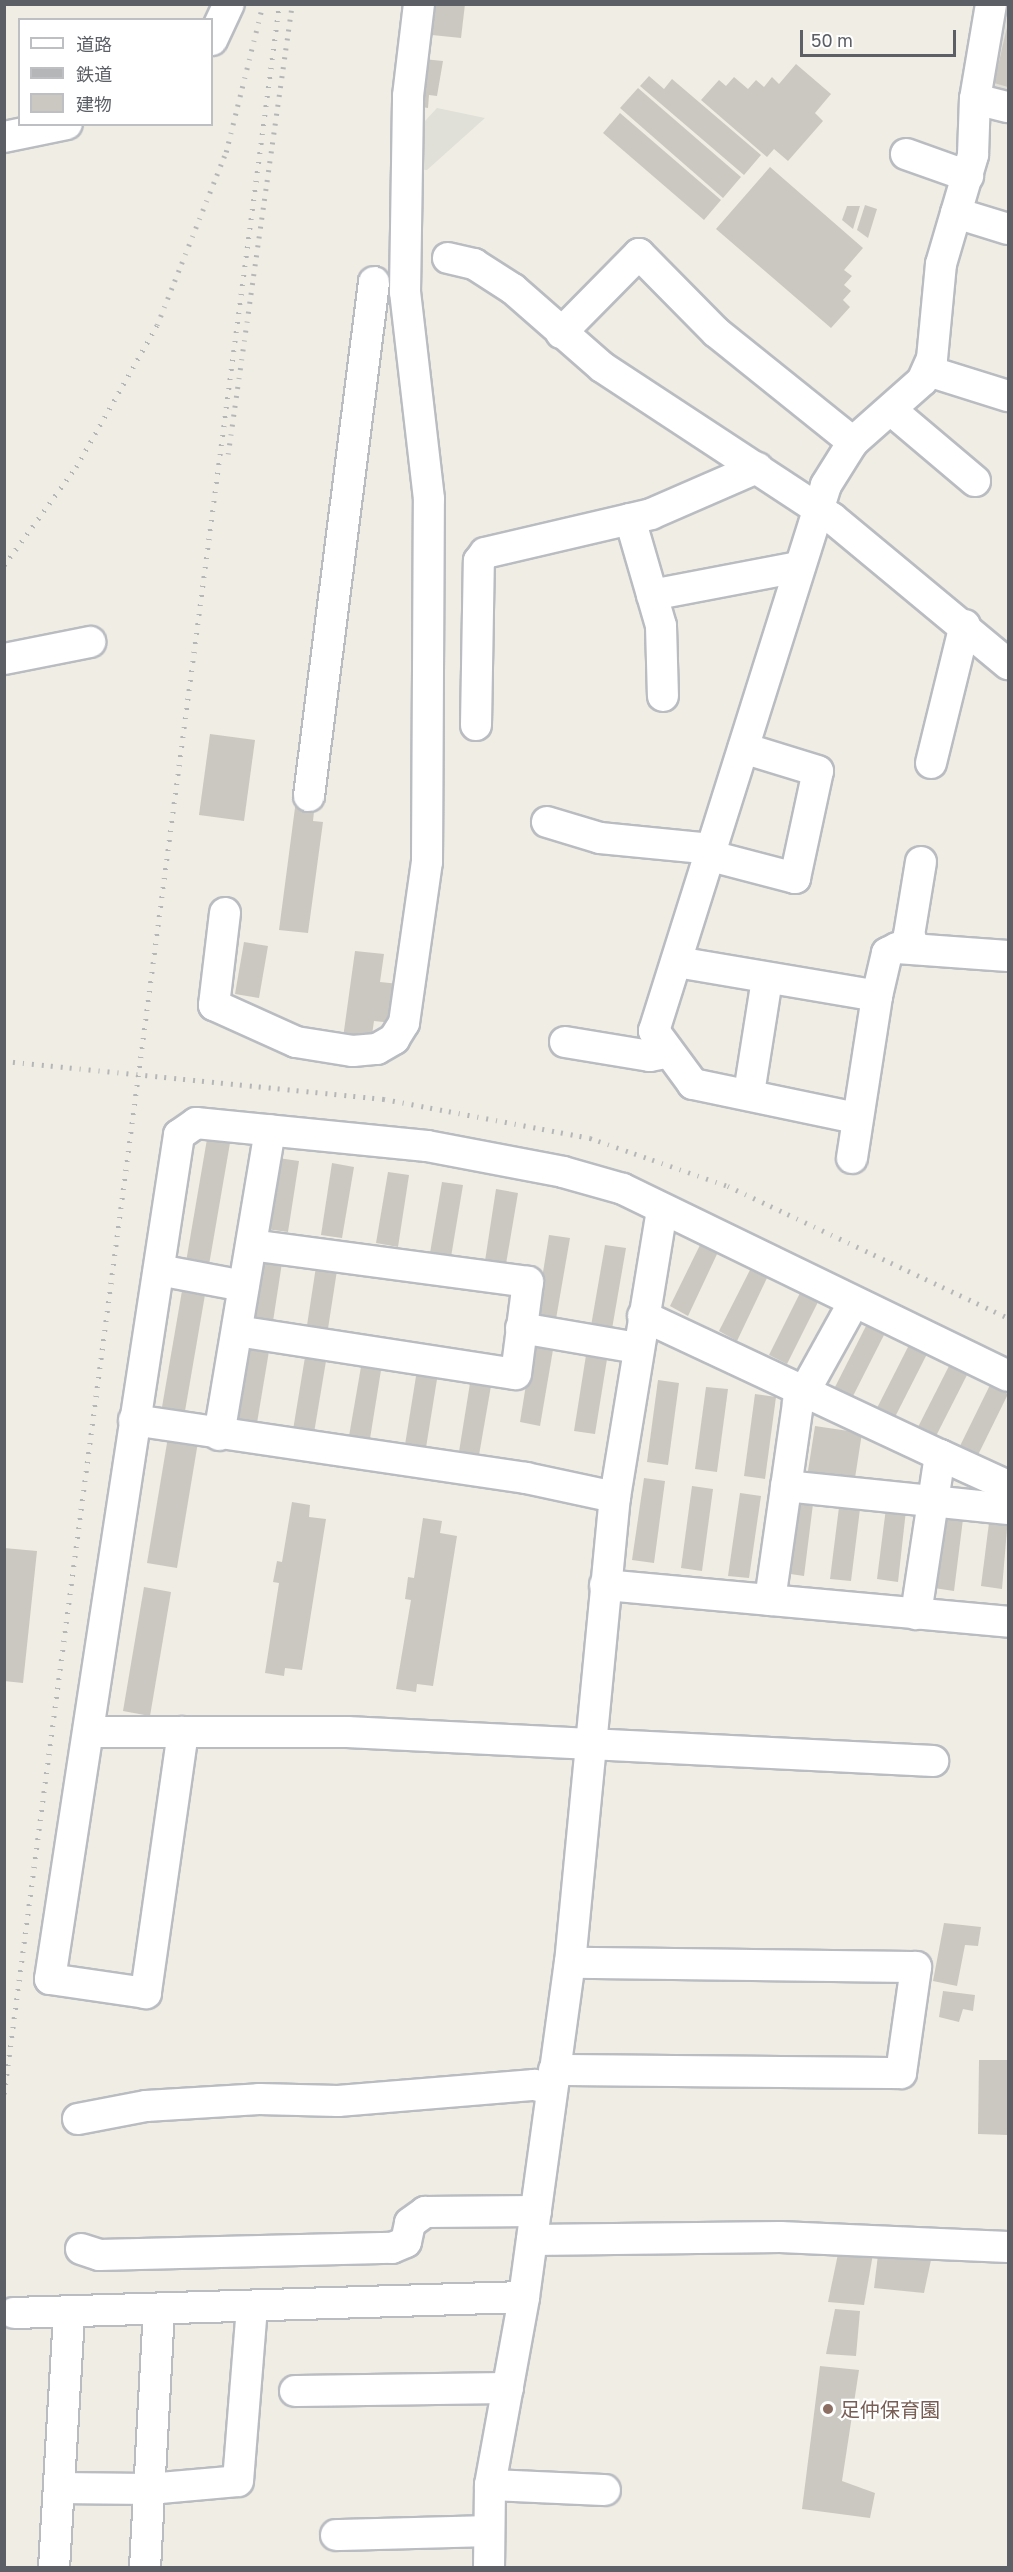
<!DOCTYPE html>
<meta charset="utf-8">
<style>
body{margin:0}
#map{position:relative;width:1013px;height:2572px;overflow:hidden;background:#f0ede4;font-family:"Golos Text","Noto Sans JP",sans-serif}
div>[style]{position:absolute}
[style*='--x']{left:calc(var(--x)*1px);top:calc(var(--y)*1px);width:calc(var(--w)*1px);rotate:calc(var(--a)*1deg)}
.industrial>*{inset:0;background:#e0dfd8}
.building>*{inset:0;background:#cbc8c1}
.roads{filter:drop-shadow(2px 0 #b9bcc1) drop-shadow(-2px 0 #b9bcc1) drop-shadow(0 2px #b9bcc1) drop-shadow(0 -2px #b9bcc1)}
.minor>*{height:30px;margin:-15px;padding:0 15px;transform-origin:15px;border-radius:15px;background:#fff}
.rail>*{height:4.5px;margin-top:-2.25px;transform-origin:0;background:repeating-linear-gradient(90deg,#b5b6b7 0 1.5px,transparent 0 9.5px)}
.dots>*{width:16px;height:16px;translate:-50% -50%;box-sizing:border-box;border:3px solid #fff;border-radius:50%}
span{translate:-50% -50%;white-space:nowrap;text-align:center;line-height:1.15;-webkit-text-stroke:4.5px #fff;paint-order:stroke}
.education-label{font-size:20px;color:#785e54}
.left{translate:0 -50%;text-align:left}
.frame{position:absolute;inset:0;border:6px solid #5c6066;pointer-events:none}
.legend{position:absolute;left:18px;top:18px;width:195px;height:108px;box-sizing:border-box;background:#fff;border:2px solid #bebfc2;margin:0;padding:8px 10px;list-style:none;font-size:18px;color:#5c6066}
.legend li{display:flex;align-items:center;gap:12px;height:30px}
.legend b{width:30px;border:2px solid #bebfc2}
.scale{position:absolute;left:800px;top:30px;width:156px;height:27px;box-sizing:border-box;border:3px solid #5c6066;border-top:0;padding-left:8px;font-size:18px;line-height:21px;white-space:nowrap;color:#5c6066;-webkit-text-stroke:4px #fff;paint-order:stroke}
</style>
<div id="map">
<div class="industrial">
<i style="clip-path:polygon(999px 5px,1008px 5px,1008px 100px,984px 89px)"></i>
<i style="clip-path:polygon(437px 108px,485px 118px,427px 170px,417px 169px,412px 135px)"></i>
</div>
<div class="building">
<i style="clip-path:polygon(435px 4px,465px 4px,461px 38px,432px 35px)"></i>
<i style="clip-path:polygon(1008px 23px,1008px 87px,994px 83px)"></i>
<i style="clip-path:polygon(423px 59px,443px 61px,437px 96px,429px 95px,428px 108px,416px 106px)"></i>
<i style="clip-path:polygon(796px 64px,831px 94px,815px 113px,823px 121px,788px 161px,774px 149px,767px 157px,701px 100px,719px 80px,726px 86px,734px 77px,748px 89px,756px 80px,764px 87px,772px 77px,779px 84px)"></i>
<i style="clip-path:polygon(649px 76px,664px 89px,672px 79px,761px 155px,744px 175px,640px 86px)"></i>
<i style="clip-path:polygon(638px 88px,741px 177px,723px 198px,620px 108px)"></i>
<i style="clip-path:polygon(620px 113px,721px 200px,704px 220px,603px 133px)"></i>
<i style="clip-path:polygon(770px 167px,863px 248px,844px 270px,852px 276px,844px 285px,851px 291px,843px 300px,850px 307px,831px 328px,716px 229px)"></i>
<i style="clip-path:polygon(865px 205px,877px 209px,868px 238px,857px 230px)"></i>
<i style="clip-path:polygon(847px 206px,860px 206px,853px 229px,842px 220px)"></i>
<i style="clip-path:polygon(210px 734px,255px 740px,244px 821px,199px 815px)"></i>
<i style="clip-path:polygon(296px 800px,315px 802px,313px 821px,323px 822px,308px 933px,279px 930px)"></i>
<i style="clip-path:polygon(244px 942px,268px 946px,259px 998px,235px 994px)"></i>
<i style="clip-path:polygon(355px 951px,384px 954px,380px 982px,399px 984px,393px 1023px,374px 1021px,371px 1042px,343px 1038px)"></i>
<i style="clip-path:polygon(207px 1139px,230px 1143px,209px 1265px,186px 1262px)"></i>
<i style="clip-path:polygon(278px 1158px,299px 1161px,288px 1232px,266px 1229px)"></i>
<i style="clip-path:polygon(332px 1163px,354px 1167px,342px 1238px,321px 1235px)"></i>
<i style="clip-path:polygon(388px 1172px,409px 1175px,398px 1247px,376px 1243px)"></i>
<i style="clip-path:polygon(442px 1182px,463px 1185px,451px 1257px,430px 1253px)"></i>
<i style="clip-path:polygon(496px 1189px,518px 1193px,506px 1264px,485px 1261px)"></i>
<i style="clip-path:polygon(549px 1235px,570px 1238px,556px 1319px,536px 1316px)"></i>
<i style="clip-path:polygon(701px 1243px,718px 1252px,688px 1316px,670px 1306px)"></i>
<i style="clip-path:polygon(605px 1245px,626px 1248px,612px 1329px,591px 1326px)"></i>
<i style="clip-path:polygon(262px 1253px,283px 1256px,272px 1328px,250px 1325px)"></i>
<i style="clip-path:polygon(317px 1260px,338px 1264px,327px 1335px,306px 1332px)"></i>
<i style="clip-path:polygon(751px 1268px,767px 1278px,737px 1341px,719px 1331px)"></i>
<i style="clip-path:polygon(183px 1285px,206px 1289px,185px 1411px,162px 1407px)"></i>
<i style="clip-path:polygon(800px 1293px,818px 1302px,787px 1364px,769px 1355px)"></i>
<i style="clip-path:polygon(866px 1326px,884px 1335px,852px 1398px,834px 1389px)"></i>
<i style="clip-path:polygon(533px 1341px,554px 1344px,540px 1426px,520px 1422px)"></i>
<i style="clip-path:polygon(909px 1345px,927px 1354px,895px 1417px,877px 1408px)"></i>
<i style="clip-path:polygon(247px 1347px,269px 1351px,257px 1423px,235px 1420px)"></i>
<i style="clip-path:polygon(587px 1349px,608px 1353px,595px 1434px,574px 1431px)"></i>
<i style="clip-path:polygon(305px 1357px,326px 1361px,314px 1433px,293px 1430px)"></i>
<i style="clip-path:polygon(362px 1361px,382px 1364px,369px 1445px,348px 1442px)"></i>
<i style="clip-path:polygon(949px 1366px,967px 1375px,935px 1438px,917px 1429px)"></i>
<i style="clip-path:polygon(417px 1370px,438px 1373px,425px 1454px,404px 1451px)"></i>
<i style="clip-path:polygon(471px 1377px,492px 1380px,478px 1461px,458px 1458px)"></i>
<i style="clip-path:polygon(658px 1380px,679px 1383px,668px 1465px,647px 1462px)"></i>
<i style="clip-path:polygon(990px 1385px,1008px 1394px,977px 1457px,959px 1448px)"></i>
<i style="clip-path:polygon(706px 1387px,728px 1389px,717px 1472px,695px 1469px)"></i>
<i style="clip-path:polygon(755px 1394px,776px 1397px,765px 1479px,744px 1476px)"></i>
<i style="clip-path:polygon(815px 1426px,862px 1433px,855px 1478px,808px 1471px)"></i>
<i style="clip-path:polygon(168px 1437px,198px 1442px,177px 1568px,147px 1563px)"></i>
<i style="clip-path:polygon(644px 1478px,665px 1481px,654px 1563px,632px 1560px)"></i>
<i style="clip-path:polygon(692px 1486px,713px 1489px,702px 1571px,681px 1568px)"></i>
<i style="clip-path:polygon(740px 1493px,761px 1496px,749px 1578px,728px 1576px)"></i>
<i style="clip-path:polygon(292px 1502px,310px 1505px,309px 1517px,326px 1519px,302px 1670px,285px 1668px,284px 1676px,265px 1673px,279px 1583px,273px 1582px,277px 1561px,282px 1562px)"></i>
<i style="clip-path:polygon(792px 1502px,813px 1504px,804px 1576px,784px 1573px)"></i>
<i style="clip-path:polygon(839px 1507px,860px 1509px,851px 1581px,830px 1579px)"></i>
<i style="clip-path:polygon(886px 1508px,906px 1510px,898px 1582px,877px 1579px)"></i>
<i style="clip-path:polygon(990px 1515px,1008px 1517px,1002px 1589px,981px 1586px)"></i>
<i style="clip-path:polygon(942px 1516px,963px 1519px,954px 1591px,934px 1588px)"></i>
<i style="clip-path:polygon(423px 1518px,442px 1521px,440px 1533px,457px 1536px,433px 1686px,417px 1684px,416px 1692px,396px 1689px,411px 1600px,405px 1599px,408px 1577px,414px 1578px)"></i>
<i style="clip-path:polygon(4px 1548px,37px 1551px,23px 1683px,4px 1681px)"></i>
<i style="clip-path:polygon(144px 1587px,171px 1592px,150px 1716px,123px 1711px)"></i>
<i style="clip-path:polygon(944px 1923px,981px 1927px,978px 1946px,965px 1945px,957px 1986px,933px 1981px)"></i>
<i style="clip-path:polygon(943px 1991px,975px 1995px,973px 2011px,963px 2009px,959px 2022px,939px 2017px)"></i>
<i style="clip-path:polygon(979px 2060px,1008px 2060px,1008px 2135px,978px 2134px)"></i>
<i style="clip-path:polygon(839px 2249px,873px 2254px,864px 2305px,828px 2302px)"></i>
<i style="clip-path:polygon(878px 2255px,931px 2260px,924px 2293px,874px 2288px)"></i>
<i style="clip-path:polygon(835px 2309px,860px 2311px,856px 2356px,826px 2354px)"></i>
<i style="clip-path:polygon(820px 2366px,859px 2370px,842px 2481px,875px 2493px,870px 2518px,802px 2509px)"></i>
</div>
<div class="roads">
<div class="minor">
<i style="--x:212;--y:40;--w:40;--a:-65"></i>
<i style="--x:975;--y:99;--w:34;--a:14"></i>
<i style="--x:4;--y:137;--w:64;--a:-11.7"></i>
<i style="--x:906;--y:154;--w:66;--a:19.5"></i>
<i style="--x:956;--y:213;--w:54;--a:17.1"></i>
<i style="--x:448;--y:258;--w:27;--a:13"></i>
<i style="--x:474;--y:264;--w:46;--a:32.7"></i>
<i style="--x:513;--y:289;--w:118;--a:41.2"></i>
<i style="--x:602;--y:367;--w:275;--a:33.3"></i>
<i style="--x:832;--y:518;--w:229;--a:39.7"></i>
<i style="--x:561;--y:333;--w:111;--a:-45.4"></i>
<i style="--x:639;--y:254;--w:110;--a:45.4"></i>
<i style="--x:716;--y:332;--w:176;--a:38.8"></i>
<i style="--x:928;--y:371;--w:84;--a:17.4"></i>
<i style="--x:891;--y:410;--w:110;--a:40.2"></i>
<i style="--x:630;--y:519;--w:111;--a:73.8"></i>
<i style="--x:661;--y:626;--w:70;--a:88.4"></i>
<i style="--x:652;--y:595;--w:150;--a:-10.8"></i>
<i style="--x:4;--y:659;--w:88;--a:-11.2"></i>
<i style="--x:476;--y:725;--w:164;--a:-89"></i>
<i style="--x:479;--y:561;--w:10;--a:-53"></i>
<i style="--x:485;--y:553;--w:171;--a:-13.2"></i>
<i style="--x:651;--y:514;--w:116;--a:-23.5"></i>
<i style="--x:931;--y:763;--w:142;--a:-76.2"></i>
<i style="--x:309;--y:796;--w:518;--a:-82.79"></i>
<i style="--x:547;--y:822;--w:55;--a:16.8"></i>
<i style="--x:600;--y:838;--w:114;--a:5.6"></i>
<i style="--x:711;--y:856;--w:87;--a:14.7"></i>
<i style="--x:795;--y:878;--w:109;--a:-77.9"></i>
<i style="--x:818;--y:771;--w:78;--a:-163"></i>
<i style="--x:225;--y:913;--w:93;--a:96.8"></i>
<i style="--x:214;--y:1005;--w:90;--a:24.3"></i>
<i style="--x:296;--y:1042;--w:58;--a:9"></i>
<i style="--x:353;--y:1051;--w:24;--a:-5"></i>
<i style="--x:377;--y:1049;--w:20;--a:-30"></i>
<i style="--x:394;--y:1039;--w:19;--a:-58"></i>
<i style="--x:404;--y:1023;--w:163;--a:-81.9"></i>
<i style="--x:427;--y:862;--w:363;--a:-89.7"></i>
<i style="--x:429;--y:499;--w:208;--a:-96.6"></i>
<i style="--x:405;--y:292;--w:196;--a:-89.1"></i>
<i style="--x:408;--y:96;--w:93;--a:-83.2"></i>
<i style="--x:914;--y:946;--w:12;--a:-114"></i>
<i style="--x:909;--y:935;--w:74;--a:-80.7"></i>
<i style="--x:677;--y:962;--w:203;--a:9.6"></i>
<i style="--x:877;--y:996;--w:44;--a:-76.9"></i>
<i style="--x:887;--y:953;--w:11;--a:-27"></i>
<i style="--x:897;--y:948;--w:111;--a:4.1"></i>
<i style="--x:565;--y:1042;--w:86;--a:9.4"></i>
<i style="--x:650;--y:1056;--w:15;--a:-11"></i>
<i style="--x:749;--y:1093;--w:115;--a:-81"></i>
<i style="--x:856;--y:1118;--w:167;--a:-168.2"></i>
<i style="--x:693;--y:1084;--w:66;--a:-126.3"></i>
<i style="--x:654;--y:1031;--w:572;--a:-72.51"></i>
<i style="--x:826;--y:485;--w:51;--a:-57.9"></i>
<i style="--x:853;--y:442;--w:92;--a:-41.5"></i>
<i style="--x:922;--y:381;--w:24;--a:-66"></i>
<i style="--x:932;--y:359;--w:95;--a:-84.6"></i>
<i style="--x:941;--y:264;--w:114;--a:-73.6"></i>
<i style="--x:973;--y:155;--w:56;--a:-88"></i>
<i style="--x:975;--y:99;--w:96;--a:-80.4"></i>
<i style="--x:852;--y:1158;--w:164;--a:-81.2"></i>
<i style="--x:159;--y:1270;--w:86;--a:10.7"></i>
<i style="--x:643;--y:1316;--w:328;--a:25.1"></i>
<i style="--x:940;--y:1455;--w:161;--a:98.6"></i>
<i style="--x:521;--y:1328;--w:118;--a:9.8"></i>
<i style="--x:237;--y:1331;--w:282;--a:8.8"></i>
<i style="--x:516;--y:1374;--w:93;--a:-82.6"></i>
<i style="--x:528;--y:1282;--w:279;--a:-172.4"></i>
<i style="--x:134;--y:1420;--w:396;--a:8.4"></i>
<i style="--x:526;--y:1478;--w:91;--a:12.1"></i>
<i style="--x:219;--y:1435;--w:309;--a:-80.5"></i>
<i style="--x:940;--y:1455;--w:75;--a:24.5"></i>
<i style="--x:786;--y:1486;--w:223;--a:5.9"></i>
<i style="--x:605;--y:1585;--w:405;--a:5.2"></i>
<i style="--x:770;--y:1600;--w:199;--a:-81.9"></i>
<i style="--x:798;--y:1403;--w:115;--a:-61"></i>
<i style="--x:89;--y:1732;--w:258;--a:0"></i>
<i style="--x:347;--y:1732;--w:587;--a:2.83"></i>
<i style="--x:183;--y:1732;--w:264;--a:98.1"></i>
<i style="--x:146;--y:1993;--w:97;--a:-171.7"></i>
<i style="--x:50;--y:1979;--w:854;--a:-81.31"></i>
<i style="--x:179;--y:1135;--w:21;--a:-35"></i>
<i style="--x:196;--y:1123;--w:232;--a:5.7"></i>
<i style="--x:427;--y:1146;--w:138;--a:10.8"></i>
<i style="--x:563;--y:1172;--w:62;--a:15.8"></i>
<i style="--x:623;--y:1189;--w:428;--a:25.9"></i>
<i style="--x:554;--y:2070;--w:347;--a:0.5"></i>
<i style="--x:901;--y:2073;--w:107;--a:-81.9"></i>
<i style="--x:916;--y:1967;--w:346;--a:-179.3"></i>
<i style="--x:78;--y:2119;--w:69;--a:-10.8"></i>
<i style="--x:146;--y:2106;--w:113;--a:-3.5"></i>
<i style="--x:259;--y:2099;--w:79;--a:1.5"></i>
<i style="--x:338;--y:2101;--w:197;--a:-4.7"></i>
<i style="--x:534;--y:2085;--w:17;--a:13"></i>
<i style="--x:532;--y:2240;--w:248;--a:-0.7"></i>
<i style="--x:780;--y:2237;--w:228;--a:2.5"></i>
<i style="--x:81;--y:2249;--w:19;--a:18"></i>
<i style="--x:99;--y:2255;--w:293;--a:-1.4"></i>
<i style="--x:392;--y:2248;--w:15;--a:-23"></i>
<i style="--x:406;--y:2242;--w:19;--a:-78"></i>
<i style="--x:410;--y:2223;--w:19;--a:-36"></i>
<i style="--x:425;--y:2212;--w:111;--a:-0.5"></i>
<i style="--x:14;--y:2313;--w:510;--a:-1.8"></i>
<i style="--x:295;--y:2391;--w:213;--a:-0.8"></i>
<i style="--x:490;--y:2485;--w:115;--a:2.5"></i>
<i style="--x:59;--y:2488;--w:90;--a:0.6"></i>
<i style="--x:149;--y:2489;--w:89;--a:-5.1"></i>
<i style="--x:238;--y:2481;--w:175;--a:-85.4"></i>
<i style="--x:336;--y:2535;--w:149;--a:-1.5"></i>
<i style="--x:54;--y:2568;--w:256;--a:-86.6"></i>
<i style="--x:145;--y:2568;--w:259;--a:-86.9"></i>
<i style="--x:489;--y:2568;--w:83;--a:-89.3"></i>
<i style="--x:490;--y:2485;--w:191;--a:-79.7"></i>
<i style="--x:524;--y:2297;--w:337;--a:-82.2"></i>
<i style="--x:570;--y:1963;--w:468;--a:-84.5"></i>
<i style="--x:615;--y:1497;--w:291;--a:-80.7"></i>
</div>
</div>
<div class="rail">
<i style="--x:228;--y:454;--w:455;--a:-81.9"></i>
<i style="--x:4;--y:565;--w:122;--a:-53.7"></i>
<i style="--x:76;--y:467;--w:163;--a:-60.3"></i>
<i style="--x:157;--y:325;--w:186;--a:-68.3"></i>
<i style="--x:226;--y:152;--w:153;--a:-76"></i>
<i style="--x:4;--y:1061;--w:382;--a:5.7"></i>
<i style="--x:384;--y:1099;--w:210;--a:10.7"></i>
<i style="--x:590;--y:1138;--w:146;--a:19.2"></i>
<i style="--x:728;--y:1186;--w:310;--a:25.2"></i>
<i style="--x:4;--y:2094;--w:2108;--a:-82.5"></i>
</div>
<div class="dots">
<i style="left:828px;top:2409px;background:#8d6e63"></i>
</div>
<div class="education-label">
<span class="left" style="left:840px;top:2409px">足仲保育園</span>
</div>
<div class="frame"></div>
<ul class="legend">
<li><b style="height:8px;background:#fff"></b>道路</li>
<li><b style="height:8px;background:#b5b6b7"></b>鉄道</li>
<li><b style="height:16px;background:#cbc8c1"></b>建物</li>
</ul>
<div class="scale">50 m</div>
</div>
